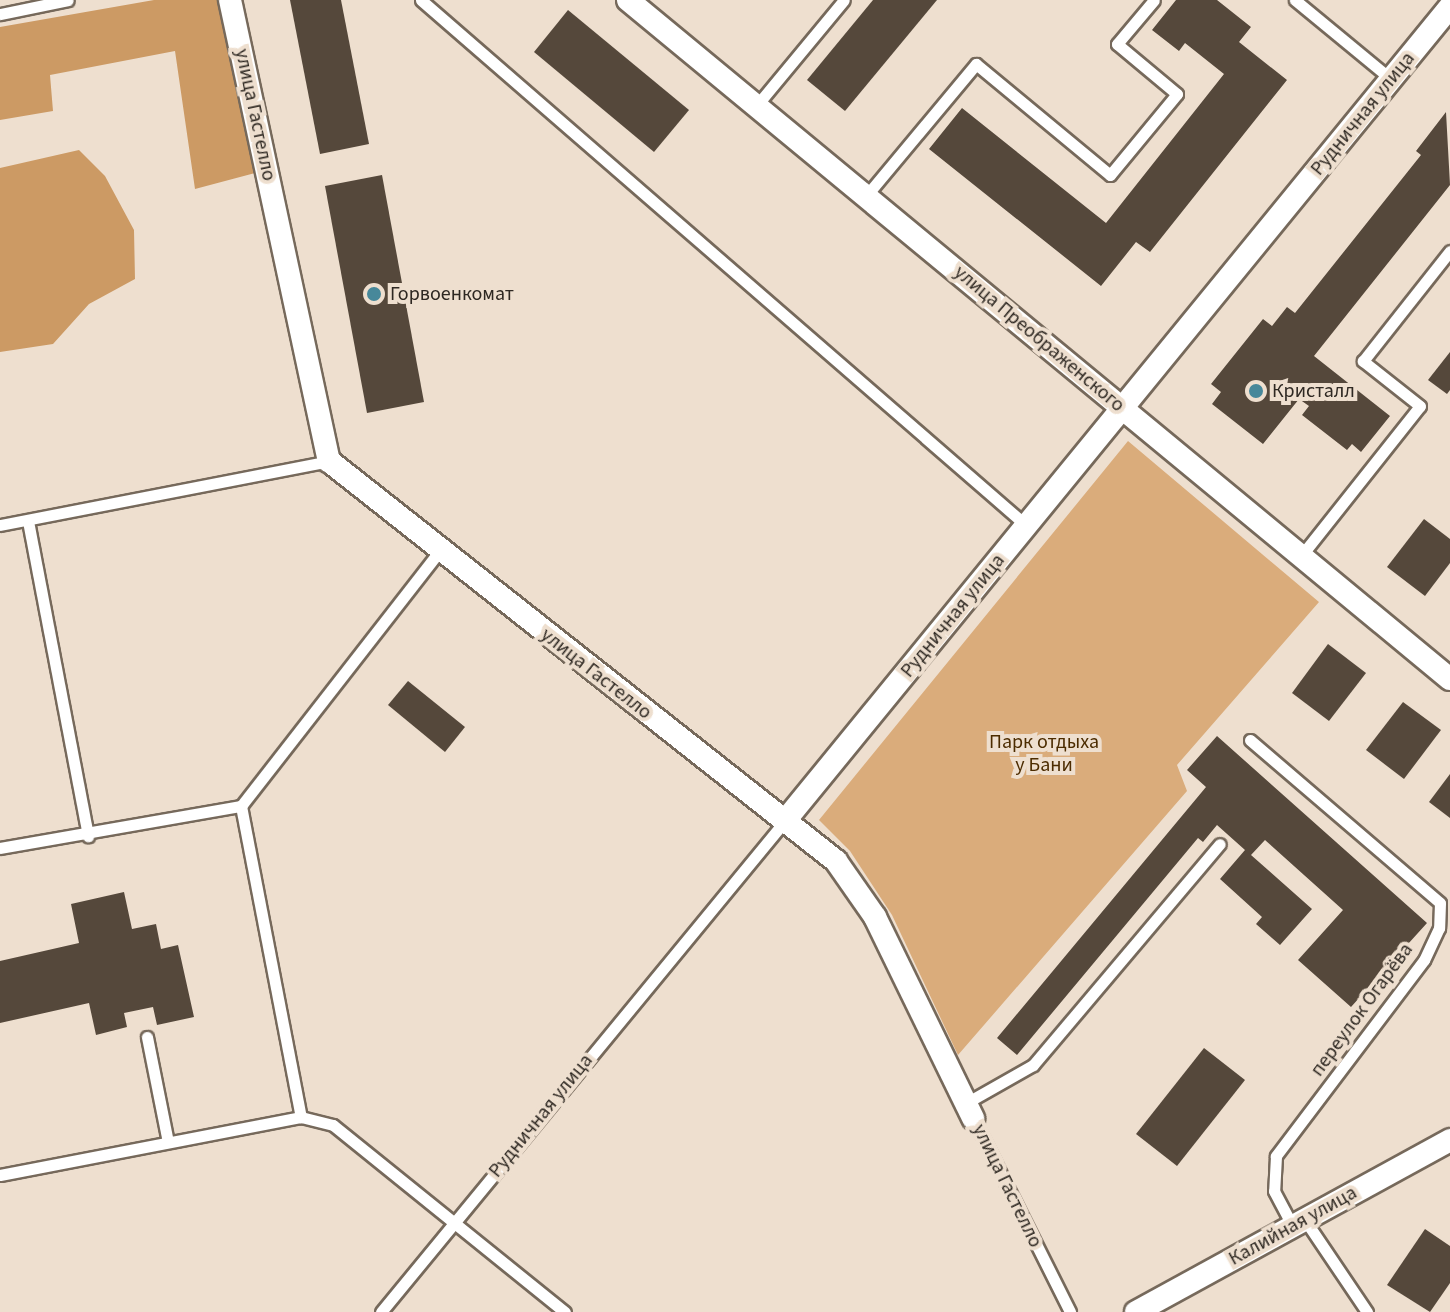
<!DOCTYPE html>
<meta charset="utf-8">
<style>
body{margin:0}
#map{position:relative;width:1450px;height:1312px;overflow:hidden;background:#eedfcf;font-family:"Source Sans 3",sans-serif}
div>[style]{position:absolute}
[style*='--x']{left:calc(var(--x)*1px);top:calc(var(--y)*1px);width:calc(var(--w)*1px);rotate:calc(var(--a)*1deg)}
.green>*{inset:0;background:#daac7b}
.forest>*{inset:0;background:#cc9a64}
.building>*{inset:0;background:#55483b}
.roads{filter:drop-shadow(2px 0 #76695b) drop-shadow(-2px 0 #76695b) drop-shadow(0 2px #76695b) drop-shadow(0 -2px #76695b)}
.service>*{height:11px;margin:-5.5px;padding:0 5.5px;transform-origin:5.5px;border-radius:5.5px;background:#fff}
.minor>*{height:22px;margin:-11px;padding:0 11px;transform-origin:11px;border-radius:11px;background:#fff}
.dots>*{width:22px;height:22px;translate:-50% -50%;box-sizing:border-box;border:4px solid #eedfcf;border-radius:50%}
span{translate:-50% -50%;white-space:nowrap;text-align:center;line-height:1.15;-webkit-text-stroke:8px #eedfcf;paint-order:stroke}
.street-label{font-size:20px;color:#2e2822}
.poi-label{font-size:20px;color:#2e2822}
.left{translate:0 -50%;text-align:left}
.park-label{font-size:20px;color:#4c2c00}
</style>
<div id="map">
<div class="green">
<i style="clip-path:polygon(1128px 441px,1319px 602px,1177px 765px,1187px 791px,958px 1055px,892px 915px,850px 851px,819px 820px)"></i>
</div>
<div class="forest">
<i style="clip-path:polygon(154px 0,225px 0,263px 171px,195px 189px,175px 51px,50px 75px,53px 111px,0 120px,0 27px)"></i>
<i style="clip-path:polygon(79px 150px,105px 176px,134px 230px,135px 279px,89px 304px,53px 344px,0 352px,0 168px)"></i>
</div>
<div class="building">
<i style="clip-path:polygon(290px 0,341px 0,369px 144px,320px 154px)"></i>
<i style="clip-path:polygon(873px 0,937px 0,845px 111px,807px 80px)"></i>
<i style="clip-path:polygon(1176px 0,1217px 0,1251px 27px,1239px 42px,1287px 80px,1150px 252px,1136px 242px,1101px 286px,929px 149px,962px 108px,1106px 223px,1224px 74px,1185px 43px,1179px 51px,1152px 30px)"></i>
<i style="clip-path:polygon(568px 10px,689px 110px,654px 152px,534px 52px)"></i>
<i style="clip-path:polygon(1446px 112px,1450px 185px,1314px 356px,1390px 416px,1361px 452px,1352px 444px,1347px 450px,1302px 415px,1309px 406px,1299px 399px,1263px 444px,1212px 404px,1221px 392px,1211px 384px,1263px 319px,1272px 326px,1287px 307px,1295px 313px,1421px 155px,1416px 151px)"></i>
<i style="clip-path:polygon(382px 175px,424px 402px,367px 413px,325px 186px)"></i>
<i style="clip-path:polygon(1450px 352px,1450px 390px,1447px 394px,1428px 380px)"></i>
<i style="clip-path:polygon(1424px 519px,1450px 539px,1450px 563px,1425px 596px,1387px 567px)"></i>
<i style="clip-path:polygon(1328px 644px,1366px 673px,1329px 721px,1292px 693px)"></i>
<i style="clip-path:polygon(408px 681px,465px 727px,445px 752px,388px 705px)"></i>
<i style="clip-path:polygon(1403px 702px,1441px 730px,1404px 779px,1366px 750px)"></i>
<i style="clip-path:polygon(1217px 736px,1427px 923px,1351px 1007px,1298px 960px,1343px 910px,1265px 840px,1251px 855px,1312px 909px,1280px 945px,1256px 924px,1262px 917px,1220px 879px,1245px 850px,1217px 825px,1203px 842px,1198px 838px,1017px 1055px,997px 1038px,1206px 787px,1187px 770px)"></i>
<i style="clip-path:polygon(1450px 774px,1450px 818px,1429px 802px)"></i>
<i style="clip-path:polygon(124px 892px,132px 929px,156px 924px,161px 949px,178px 945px,194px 1017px,157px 1025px,153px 1007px,124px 1013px,127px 1027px,96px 1035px,89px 1003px,0 1023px,0 961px,79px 943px,71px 904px)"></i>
<i style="clip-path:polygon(1204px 1048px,1245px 1080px,1177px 1166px,1136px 1134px)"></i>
<i style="clip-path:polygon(1425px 1229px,1450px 1246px,1450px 1283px,1430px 1312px,1387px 1285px)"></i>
</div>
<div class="roads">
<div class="service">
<i style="--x:421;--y:0;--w:802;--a:40.96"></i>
<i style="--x:1295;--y:0;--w:124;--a:39.5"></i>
<i style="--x:0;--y:14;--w:69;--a:-11.6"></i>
<i style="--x:757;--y:105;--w:136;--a:-50.4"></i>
<i style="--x:866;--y:196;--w:172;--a:-50.2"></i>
<i style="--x:976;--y:64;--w:174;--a:39.6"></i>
<i style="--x:1110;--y:175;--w:105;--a:-50.4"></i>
<i style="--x:1177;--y:94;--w:78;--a:-140.2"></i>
<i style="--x:1117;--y:44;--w:57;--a:-49.9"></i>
<i style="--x:28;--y:521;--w:321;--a:79.2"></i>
<i style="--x:0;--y:525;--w:335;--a:-11"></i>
<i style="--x:1301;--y:556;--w:191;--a:-51.6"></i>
<i style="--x:1420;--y:406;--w:73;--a:-141.7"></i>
<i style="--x:1363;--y:361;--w:140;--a:-51.7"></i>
<i style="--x:1250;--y:740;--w:250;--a:40.6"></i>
<i style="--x:1440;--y:903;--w:25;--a:92"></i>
<i style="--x:1439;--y:928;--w:35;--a:115"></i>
<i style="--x:1424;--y:960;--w:246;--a:127.1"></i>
<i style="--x:1276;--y:1156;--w:35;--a:93"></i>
<i style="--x:1274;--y:1191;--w:40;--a:62"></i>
<i style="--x:241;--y:806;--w:317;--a:79.1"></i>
<i style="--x:0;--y:848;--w:245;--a:-9.9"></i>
<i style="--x:241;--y:806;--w:324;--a:-52.1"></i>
<i style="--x:147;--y:1037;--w:107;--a:78.7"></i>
<i style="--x:966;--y:1103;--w:77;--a:-29.6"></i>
<i style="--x:1033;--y:1065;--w:289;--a:-49.8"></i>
<i style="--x:973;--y:1118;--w:217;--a:63.4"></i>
<i style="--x:0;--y:1175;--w:307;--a:-10.9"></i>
<i style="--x:301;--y:1117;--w:33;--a:14"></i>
<i style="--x:333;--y:1125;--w:298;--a:38.9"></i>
<i style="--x:1305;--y:1220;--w:111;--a:56"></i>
<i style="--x:381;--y:1312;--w:634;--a:-50.56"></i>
</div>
<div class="minor">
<i style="--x:230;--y:0;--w:472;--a:77.9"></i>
<i style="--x:329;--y:461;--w:646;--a:38.27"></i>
<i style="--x:836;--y:861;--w:68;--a:55.1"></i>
<i style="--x:875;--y:917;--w:224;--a:64"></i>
<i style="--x:628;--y:0;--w:1066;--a:39.56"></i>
<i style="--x:784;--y:822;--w:1053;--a:-50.75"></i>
<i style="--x:1136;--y:1312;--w:358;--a:-28.7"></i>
</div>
</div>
<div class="dots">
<i style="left:374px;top:294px;background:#47889a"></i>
<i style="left:1256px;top:391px;background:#47889a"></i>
</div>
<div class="street-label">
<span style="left:1363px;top:114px;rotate:-51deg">Рудничная улица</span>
<span style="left:255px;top:115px;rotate:78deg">улица Гастелло</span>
<span style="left:1039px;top:339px;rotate:40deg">улица Преображенского</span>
<span style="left:953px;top:616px;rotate:-51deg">Рудничная улица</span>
<span style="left:596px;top:674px;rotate:38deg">улица Гастелло</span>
<span style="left:1362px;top:1010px;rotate:-54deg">переулок Огарёва</span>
<span style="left:541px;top:1116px;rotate:-51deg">Рудничная улица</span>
<span style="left:1007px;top:1186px;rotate:64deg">улица Гастелло</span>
<span style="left:1293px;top:1226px;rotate:-29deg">Калийная улица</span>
</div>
<div class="poi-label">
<span class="left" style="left:390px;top:294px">Горвоенкомат</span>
<span class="left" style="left:1272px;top:391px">Кристалл</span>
</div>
<div class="park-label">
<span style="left:1044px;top:754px">Парк отдыха<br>у Бани</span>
</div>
</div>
